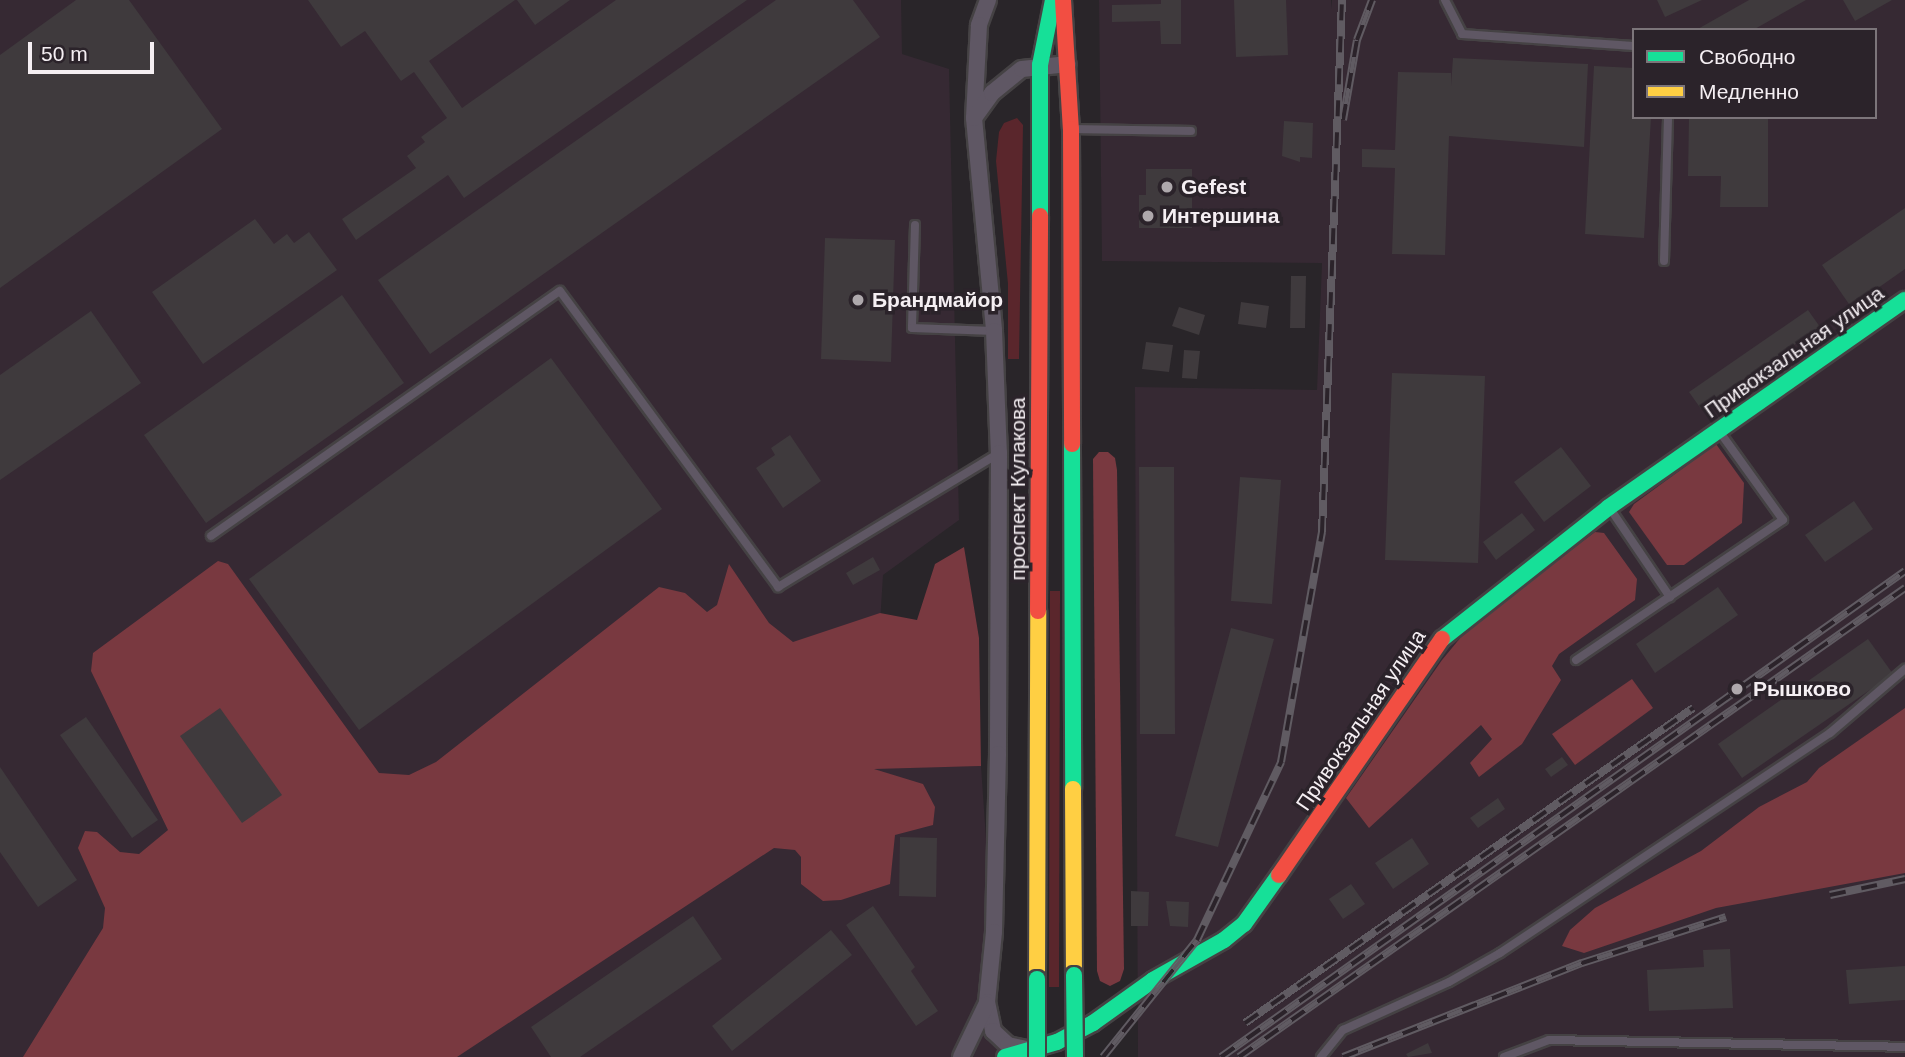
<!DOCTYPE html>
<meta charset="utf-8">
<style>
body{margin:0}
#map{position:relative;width:1905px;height:1057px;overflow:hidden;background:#292529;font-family:Arial,sans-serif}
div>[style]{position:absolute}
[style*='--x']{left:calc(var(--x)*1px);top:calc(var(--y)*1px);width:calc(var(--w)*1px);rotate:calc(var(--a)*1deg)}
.built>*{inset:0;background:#362933}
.green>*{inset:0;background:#5a262c}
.forest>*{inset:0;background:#793940}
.building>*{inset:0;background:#3f3a3d}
.roads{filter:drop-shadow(2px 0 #454244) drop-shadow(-2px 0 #454244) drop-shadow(0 2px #454244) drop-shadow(0 -2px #454244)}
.lane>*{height:8px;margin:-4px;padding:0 4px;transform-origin:4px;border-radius:4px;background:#5f5764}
.street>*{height:16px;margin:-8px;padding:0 8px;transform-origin:8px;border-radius:8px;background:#5f5764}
.fast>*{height:16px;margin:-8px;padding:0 8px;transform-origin:8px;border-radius:8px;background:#16e098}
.slow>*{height:16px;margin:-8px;padding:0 8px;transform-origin:8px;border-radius:8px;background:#ffcf43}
.jam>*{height:16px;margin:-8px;padding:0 8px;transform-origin:8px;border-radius:8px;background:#f24e42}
.rail>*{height:8px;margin-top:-4px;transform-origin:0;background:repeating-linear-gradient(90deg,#2b232a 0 16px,#605b62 0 32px);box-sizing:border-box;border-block:2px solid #605b62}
.bridges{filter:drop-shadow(2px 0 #454244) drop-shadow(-2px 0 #454244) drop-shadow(0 2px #454244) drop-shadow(0 -2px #454244)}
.fast-bridge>*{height:16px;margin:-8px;padding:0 8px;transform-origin:8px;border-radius:8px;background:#16e098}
.dots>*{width:19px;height:19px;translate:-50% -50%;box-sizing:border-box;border:4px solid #2b232a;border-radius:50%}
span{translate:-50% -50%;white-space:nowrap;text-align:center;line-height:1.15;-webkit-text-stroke:7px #2b232a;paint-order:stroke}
.poi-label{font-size:21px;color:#f5eff3;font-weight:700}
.left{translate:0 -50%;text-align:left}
.street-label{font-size:21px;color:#f5eff3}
.legend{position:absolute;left:1632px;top:28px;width:245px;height:91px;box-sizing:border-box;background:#2b232a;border:2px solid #7c757a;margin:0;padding:9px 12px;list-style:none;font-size:21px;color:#f5eff3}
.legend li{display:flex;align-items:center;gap:14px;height:35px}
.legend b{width:35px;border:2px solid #7c757a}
.scale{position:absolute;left:28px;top:42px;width:126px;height:32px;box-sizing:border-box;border:4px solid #f5eff3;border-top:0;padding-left:9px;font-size:21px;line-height:24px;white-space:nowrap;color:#f5eff3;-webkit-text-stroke:5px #2b232a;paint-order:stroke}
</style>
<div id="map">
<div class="built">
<i style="clip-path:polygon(0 0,901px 0,902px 54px,949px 69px,959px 520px,883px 575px,871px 768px,981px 766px,1001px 1057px,0 1057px)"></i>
<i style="clip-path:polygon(evenodd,1099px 0,1331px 0,1332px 9px,1332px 0,1905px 0,1905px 1057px,1138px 1057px,1135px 387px,1317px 390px,1322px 263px,1102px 261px,1099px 0,1634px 30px,1875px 30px,1875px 117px,1634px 117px,1634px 30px)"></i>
</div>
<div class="green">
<i style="clip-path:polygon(1017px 118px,1023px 125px,1019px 359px,1008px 359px,1008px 284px,996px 161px,999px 132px,1004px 123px)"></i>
<i style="clip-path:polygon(1050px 591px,1060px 591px,1059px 987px,1049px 987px)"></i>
</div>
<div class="forest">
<i style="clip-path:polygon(1716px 444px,1744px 483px,1742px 523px,1684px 565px,1667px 565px,1629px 512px,1634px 504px)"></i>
<i style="clip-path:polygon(1099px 452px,1108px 452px,1115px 458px,1117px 470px,1124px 969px,1120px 981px,1110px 986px,1100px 981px,1097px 971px,1093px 459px)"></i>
<i style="clip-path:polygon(1595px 532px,1604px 533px,1637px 579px,1635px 600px,1559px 654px,1552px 666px,1561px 680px,1522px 744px,1479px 777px,1470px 763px,1492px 739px,1481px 725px,1369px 828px,1346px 798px,1442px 660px,1471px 625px)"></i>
<i style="clip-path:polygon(964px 547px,979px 638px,981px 766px,874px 769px,923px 784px,935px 807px,933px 825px,895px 835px,890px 884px,841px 900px,823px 901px,801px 884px,801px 857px,795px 850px,774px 848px,457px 1057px,23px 1057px,103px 928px,105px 908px,78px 848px,85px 831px,97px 832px,120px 852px,139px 854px,168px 830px,91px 671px,93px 653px,218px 561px,228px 564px,379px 773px,409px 775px,436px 762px,659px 587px,685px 593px,707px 612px,717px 605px,729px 564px,769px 623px,793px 642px,880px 613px,917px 620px,935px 564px)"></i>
<i style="clip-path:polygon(1632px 679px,1653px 708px,1575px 765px,1552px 734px)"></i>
<i style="clip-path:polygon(1905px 708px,1905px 873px,1716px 908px,1584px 953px,1562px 946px,1570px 930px,1595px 908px,1701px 851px,1759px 807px,1807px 782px,1819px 768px)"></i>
</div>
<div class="building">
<i style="clip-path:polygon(76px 0,129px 0,222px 129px,0 288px,0 55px)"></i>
<i style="clip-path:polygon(308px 0,515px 0,429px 61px,462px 108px,616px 0,747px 0,464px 198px,448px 175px,356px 240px,342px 219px,416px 168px,407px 156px,425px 142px,421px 137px,447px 118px,414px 72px,401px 81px,365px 31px,341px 47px)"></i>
<i style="clip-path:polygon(517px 0,570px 0,535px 25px)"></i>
<i style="clip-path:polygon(776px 0,853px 0,880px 37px,430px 354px,378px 280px)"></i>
<i style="clip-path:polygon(1161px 0,1181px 0,1181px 44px,1161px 44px,1160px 21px,1112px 22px,1112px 5px,1161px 4px)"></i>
<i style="clip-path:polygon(1234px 0,1286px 0,1288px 55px,1236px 57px)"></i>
<i style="clip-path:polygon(1657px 0,1702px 0,1665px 17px)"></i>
<i style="clip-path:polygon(1749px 0,1806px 0,1753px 30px,1696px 30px)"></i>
<i style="clip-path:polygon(1843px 0,1892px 0,1855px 21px)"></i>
<i style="clip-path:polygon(1453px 58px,1588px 64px,1584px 147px,1449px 136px,1445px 255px,1392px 254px,1395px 168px,1362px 167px,1362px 149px,1395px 150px,1398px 72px,1451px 73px,1451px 86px)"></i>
<i style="clip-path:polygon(1594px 66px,1634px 68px,1634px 117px,1651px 117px,1644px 238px,1585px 234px)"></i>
<i style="clip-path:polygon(1689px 117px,1768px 117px,1768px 207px,1720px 207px,1721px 176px,1688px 176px)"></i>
<i style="clip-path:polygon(1284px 121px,1313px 123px,1312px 158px,1300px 157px,1300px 162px,1282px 156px)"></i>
<i style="clip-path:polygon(1146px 169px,1192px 169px,1192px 228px,1139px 228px,1139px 195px,1146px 195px)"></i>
<i style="clip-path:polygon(1905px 208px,1905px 269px,1851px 307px,1822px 265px)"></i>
<i style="clip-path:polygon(255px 219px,274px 244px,287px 234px,294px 243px,309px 232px,337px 270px,203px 364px,152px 292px)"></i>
<i style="clip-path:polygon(825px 238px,895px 240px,891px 362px,821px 359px)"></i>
<i style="clip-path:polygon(1291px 276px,1306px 276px,1305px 328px,1290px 328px)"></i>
<i style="clip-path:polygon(342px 295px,404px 383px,206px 523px,144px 435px)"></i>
<i style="clip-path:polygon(1241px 302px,1269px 306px,1266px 328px,1238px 324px)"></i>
<i style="clip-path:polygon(1179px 307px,1205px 315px,1199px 335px,1172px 326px)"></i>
<i style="clip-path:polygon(1808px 310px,1820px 327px,1701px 409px,1689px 392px)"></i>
<i style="clip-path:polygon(91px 311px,141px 383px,0 480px,0 375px)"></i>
<i style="clip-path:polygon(1146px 342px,1173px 345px,1169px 372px,1142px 369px)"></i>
<i style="clip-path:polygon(1184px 350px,1200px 351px,1197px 379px,1182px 378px)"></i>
<i style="clip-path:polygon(551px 358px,662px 509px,359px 730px,249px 579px)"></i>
<i style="clip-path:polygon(1392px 373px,1485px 376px,1478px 563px,1385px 560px)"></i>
<i style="clip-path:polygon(790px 435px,821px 481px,783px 508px,756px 468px,775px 455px,771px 448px)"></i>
<i style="clip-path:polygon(1561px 447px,1591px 486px,1544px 522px,1514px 482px)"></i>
<i style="clip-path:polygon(1139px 467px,1174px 467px,1175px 734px,1140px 734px)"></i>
<i style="clip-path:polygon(1240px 477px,1281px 480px,1272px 604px,1231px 601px)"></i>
<i style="clip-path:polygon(1854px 501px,1873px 529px,1825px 562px,1805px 535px)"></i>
<i style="clip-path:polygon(1522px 513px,1535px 530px,1496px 560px,1483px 542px)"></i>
<i style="clip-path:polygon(873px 557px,880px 570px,853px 585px,846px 573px)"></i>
<i style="clip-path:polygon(1718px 587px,1738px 615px,1655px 673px,1636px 644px)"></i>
<i style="clip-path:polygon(1231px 628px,1274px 639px,1218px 847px,1175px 836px)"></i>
<i style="clip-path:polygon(1868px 639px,1893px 674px,1742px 778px,1718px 744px)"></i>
<i style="clip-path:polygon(220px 708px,282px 795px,242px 823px,180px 736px)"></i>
<i style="clip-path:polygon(86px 717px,158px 820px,132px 838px,60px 735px)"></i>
<i style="clip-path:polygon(1562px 757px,1568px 765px,1551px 777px,1545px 769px)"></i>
<i style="clip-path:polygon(0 767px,77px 880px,38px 907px,0 852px)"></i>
<i style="clip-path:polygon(1498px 798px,1505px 809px,1478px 828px,1470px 818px)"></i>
<i style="clip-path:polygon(900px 837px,937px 838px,936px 897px,899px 896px)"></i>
<i style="clip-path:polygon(1412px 838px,1429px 864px,1393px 889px,1375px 863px)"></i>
<i style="clip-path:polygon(1351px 884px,1365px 904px,1343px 919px,1329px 899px)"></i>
<i style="clip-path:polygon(1131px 891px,1149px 892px,1148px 926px,1131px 926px)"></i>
<i style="clip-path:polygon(1166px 901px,1189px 902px,1188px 927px,1170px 926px)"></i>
<i style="clip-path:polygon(873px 906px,915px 967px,911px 971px,938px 1011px,916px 1026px,846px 925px)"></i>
<i style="clip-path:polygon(693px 916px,722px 959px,580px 1057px,551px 1057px,531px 1027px)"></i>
<i style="clip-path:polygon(831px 930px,852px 955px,732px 1051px,712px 1026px)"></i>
<i style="clip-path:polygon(1730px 949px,1733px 1008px,1649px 1011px,1647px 970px,1704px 967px,1703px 950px)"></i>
<i style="clip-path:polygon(1905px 966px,1905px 1000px,1849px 1004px,1846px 970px)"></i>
<i style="clip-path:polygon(1428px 1043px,1432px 1053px,1408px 1057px,1406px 1054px)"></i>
</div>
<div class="roads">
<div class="lane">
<i style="--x:1445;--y:0;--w:38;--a:63"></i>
<i style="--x:1462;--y:34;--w:172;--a:4"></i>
<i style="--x:1074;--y:129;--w:117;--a:1"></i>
<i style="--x:915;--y:225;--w:103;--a:91.7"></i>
<i style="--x:912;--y:328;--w:82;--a:2.1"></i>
<i style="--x:1664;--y:261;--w:144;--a:-88.4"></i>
<i style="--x:1609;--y:507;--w:109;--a:55.9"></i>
<i style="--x:211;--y:536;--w:426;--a:-35.1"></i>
<i style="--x:560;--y:291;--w:368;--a:53.6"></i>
<i style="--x:778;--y:587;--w:258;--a:-31.2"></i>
<i style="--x:1576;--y:660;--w:250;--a:-34.1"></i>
<i style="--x:1783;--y:520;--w:110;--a:-125.7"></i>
<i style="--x:1321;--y:1057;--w:35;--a:-51"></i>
<i style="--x:1343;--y:1030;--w:116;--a:-24.4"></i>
<i style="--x:1449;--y:982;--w:59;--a:-29.6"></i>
<i style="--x:1500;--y:953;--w:397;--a:-33.7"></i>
<i style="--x:1830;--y:733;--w:99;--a:-40.5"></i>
<i style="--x:1504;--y:1057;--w:48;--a:-20.7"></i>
<i style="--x:1549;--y:1040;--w:356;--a:1.1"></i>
</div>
<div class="street">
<i style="--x:988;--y:0;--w:27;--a:110"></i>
<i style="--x:979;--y:25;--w:93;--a:93.1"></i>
<i style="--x:974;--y:118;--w:214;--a:84.6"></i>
<i style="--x:994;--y:331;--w:122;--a:87.7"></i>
<i style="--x:999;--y:453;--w:301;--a:90.2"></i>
<i style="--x:998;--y:754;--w:178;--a:91.3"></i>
<i style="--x:994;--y:932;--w:70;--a:95.7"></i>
<i style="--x:987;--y:1002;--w:30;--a:78"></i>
<i style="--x:993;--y:1031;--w:21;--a:43"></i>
<i style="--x:1008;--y:1045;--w:19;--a:12"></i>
<i style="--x:974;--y:118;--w:31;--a:-54"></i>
<i style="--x:992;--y:93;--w:38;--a:-39"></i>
<i style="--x:1022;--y:69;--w:46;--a:-6.2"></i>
<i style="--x:961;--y:1057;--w:58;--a:-64.3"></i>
</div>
<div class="fast">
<i style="--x:1040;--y:216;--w:151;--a:-90"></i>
<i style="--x:1040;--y:65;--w:66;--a:-78.7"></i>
<i style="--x:1072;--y:444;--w:345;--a:89.8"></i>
<i style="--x:1442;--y:639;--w:213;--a:-38.3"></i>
<i style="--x:1609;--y:507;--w:361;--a:-35"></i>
<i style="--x:1005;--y:1057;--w:54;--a:-16.1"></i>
<i style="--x:1057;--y:1042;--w:41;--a:-27.8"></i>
<i style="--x:1093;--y:1023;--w:74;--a:-35.6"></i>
<i style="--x:1153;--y:980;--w:81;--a:-29.4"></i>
<i style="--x:1224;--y:940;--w:26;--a:-39"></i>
<i style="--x:1244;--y:924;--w:60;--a:-54.5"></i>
</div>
<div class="slow">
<i style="--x:1073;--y:789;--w:186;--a:89.7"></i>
<i style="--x:1037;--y:979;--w:368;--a:-89.8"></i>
</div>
<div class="jam">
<i style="--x:1063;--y:0;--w:129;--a:86.5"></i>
<i style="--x:1071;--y:129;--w:315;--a:89.8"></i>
<i style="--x:1038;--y:611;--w:395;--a:-89.7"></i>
<i style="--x:1279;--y:875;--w:287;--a:-55.4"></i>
</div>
</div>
<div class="rail">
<i style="--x:1343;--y:120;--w:81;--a:-80.1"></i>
<i style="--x:1357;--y:40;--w:43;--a:-69.4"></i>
<i style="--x:1830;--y:895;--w:77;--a:-12"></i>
<i style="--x:1245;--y:1023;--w:548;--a:-35.11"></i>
<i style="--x:1103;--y:1057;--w:150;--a:-51.2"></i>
<i style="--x:1197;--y:940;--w:197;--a:-64.7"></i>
<i style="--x:1281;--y:762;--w:234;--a:-79.9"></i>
<i style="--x:1322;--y:532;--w:532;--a:-87.85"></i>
<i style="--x:1221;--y:1057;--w:839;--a:-35.39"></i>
<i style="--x:1239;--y:1057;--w:815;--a:-35.15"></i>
<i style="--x:1343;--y:1057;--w:257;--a:-21.5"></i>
<i style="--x:1582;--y:963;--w:151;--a:-17.7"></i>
</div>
<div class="bridges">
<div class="fast-bridge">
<i style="--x:1074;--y:975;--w:82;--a:89.3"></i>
<i style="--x:1037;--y:979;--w:78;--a:90"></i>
</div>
</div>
<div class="dots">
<i style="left:1167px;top:187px;background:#aea8ac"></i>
<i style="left:1148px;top:216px;background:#aea8ac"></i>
<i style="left:858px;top:300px;background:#aea8ac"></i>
<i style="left:1737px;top:689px;background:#aea8ac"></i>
</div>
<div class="poi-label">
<span class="left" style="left:1181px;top:187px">Gefest</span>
<span class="left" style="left:1162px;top:216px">Интершина</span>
<span class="left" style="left:872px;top:300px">Брандмайор</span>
<span class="left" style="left:1753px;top:689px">Рышково</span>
</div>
<div class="street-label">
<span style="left:1794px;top:352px;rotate:-35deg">Привокзальная улица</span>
<span style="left:1018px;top:489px;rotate:-90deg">проспект Кулакова</span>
<span style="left:1361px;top:720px;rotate:-56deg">Привокзальная улица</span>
</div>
<ul class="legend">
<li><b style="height:9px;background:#16e098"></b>Свободно</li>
<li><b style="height:9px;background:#ffcf43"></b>Медленно</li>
</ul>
<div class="scale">50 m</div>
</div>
